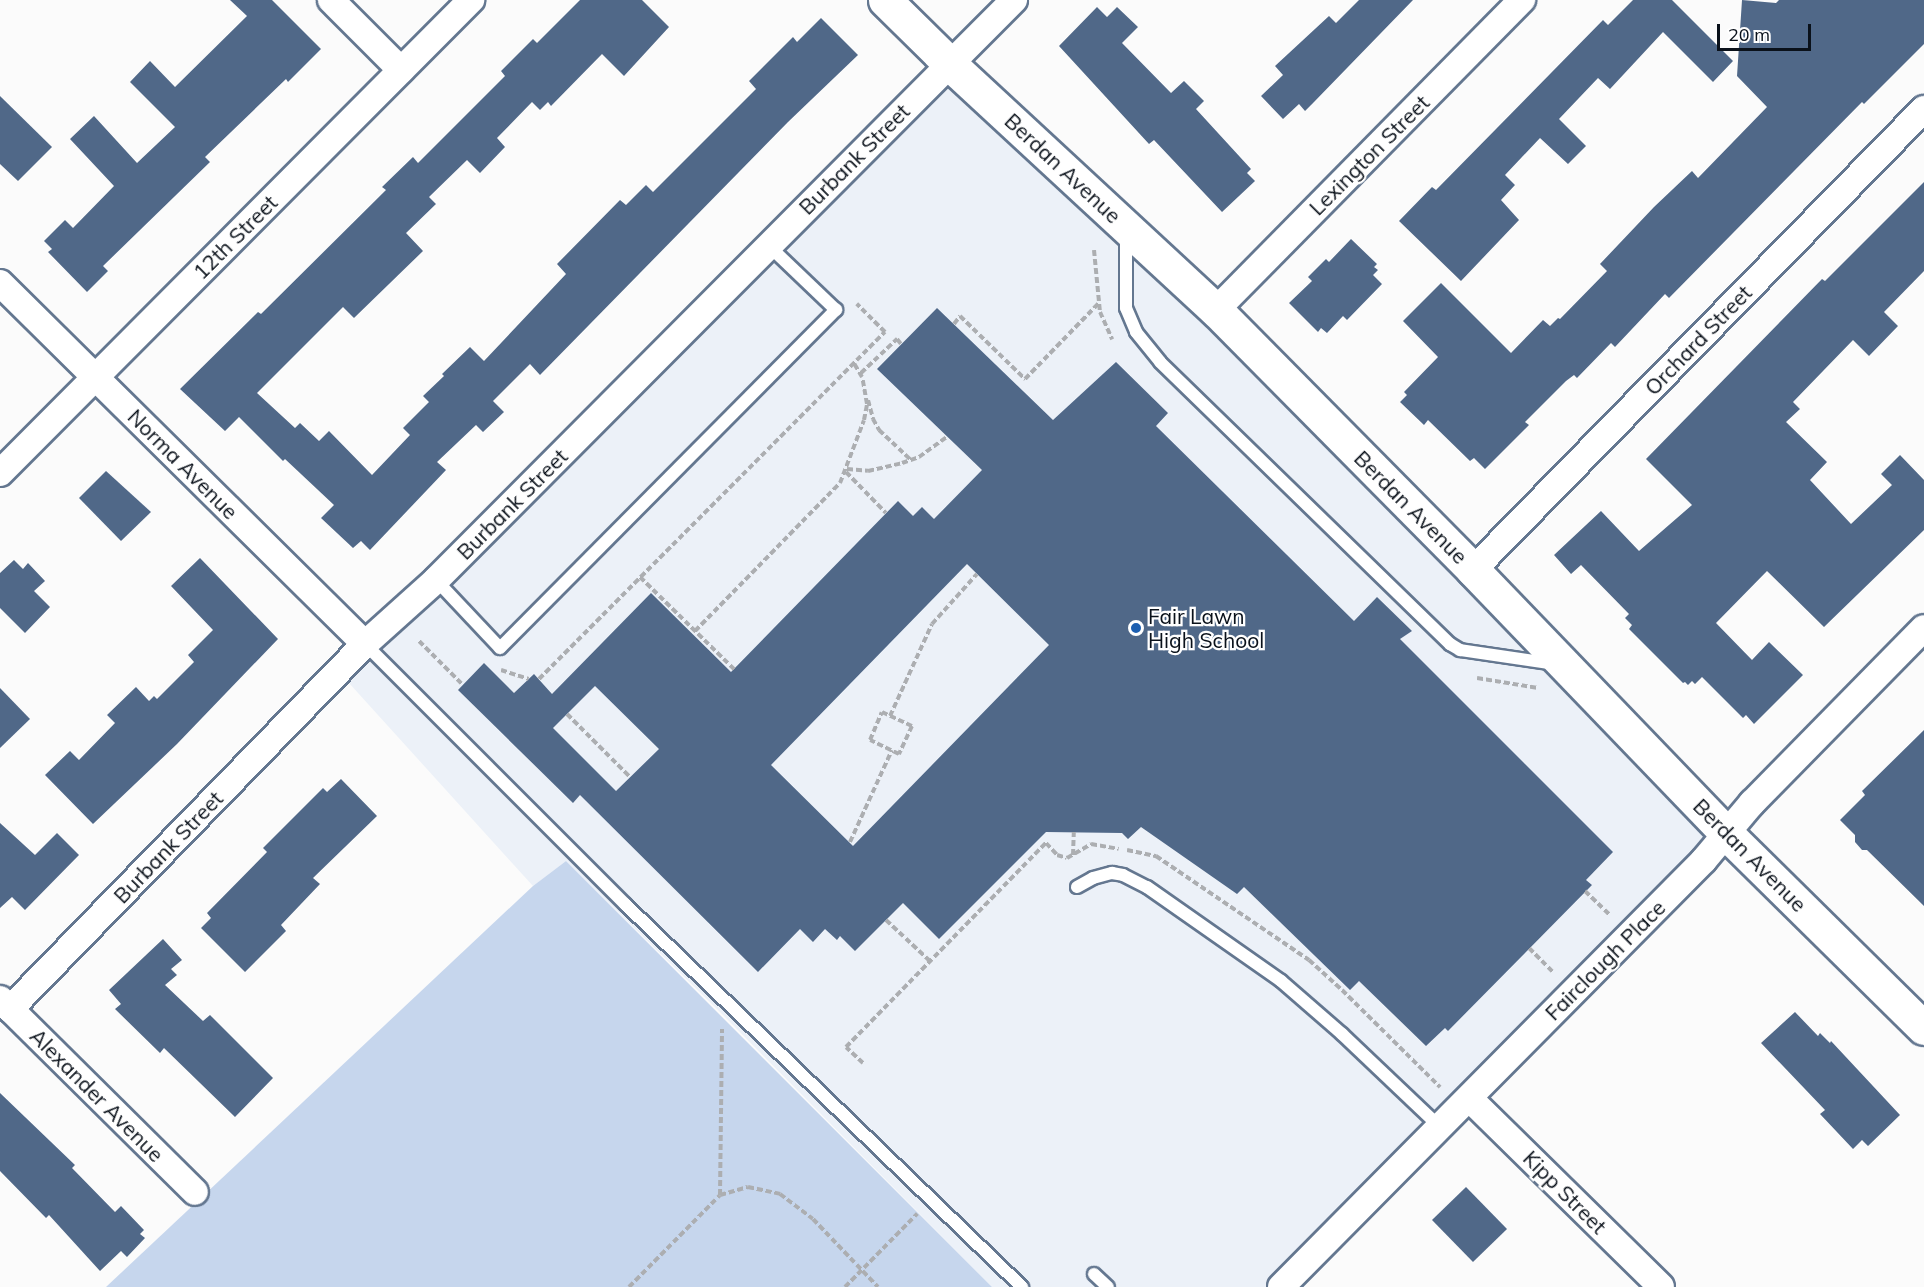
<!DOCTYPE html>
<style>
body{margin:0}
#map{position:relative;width:1924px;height:1287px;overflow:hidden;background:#fbfbfb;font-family:Mulish,sans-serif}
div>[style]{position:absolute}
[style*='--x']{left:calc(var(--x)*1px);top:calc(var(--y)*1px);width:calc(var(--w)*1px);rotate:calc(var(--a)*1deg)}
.built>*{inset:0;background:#ecf1f8}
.green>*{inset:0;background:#c6d6ed}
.building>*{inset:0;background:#506888}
.path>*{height:4px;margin-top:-2px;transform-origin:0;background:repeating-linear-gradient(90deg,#acaeb1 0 6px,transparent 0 9px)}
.roads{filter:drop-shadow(2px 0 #647790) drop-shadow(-2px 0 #647790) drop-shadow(0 2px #647790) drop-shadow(0 -2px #647790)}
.lane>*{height:12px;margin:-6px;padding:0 6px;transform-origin:6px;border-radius:6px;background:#fff}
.street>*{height:26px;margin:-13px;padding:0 13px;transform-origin:13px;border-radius:13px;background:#fff}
.secondary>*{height:33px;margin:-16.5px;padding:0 16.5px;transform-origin:16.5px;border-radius:16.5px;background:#fff}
.dots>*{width:16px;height:16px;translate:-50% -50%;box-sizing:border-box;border:3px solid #fff;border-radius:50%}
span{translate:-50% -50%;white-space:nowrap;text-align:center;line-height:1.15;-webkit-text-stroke:4.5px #fff;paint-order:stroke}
.street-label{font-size:21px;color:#0a111a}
.poi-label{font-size:21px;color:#0a111a}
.left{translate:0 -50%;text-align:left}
.scale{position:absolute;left:1717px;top:24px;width:94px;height:27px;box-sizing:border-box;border:3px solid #0a111a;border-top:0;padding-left:8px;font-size:18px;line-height:21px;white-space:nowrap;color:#0a111a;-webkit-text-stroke:4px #fff;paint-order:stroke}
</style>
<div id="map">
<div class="built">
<i style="clip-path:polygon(951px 65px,1727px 834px,1281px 1287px,992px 1287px,722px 1014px,566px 861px,533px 886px,339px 672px)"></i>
</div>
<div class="green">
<i style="clip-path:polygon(566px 861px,992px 1287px,106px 1287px,533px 886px)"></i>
</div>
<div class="building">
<i style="clip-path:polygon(230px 0,272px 0,321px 49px,288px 82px,286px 79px,205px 157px,210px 162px,103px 266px,108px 271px,87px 292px,48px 252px,52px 249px,44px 241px,65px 220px,73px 228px,114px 186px,70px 139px,94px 116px,137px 163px,175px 127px,130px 82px,150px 61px,175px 87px,247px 16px)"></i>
<i style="clip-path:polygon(580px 0,642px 0,669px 27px,624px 76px,602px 54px,551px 106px,548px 102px,540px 110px,532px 102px,497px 138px,505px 147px,480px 173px,467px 160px,429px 197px,436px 204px,406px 233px,423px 251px,354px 318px,343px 307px,257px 393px,295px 428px,300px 423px,319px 441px,329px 431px,372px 475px,410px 435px,403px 428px,429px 402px,423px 396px,444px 376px,442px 374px,470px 347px,484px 361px,566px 274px,557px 264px,620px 200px,626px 205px,646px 185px,653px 192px,756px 89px,749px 81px,793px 37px,797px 42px,821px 18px,858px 55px,788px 122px,540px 375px,530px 364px,493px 401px,504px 412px,483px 432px,476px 425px,437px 462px,446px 470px,370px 550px,361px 541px,353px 548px,321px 518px,334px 505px,285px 459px,283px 461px,239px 417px,225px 431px,180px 389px,258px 312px,261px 314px,386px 190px,382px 187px,413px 157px,418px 163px,505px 76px,501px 71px,533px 39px,537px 43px)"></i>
<i style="clip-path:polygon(1359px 0,1413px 0,1314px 102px,1305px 111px,1299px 104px,1283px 119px,1261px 96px,1283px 75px,1275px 66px,1329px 16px,1336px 23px)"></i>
<i style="clip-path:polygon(1633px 0,1672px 0,1733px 61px,1713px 82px,1663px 32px,1610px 89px,1598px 78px,1559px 119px,1586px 146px,1568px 164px,1540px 138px,1505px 175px,1515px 185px,1501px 200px,1519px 220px,1461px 281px,1399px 221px,1432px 187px,1436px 190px,1603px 20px,1608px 25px)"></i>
<i style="clip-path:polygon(1742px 0,1776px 3px,1779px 0,1924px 0,1924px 44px,1864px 104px,1862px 102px,1669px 298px,1665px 294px,1615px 347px,1611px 343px,1577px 378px,1574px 375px,1566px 381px,1525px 422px,1529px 425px,1485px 469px,1474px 458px,1470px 461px,1428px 420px,1424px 425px,1400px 402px,1407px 395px,1404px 392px,1438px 357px,1403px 321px,1441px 283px,1511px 353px,1543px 320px,1550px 326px,1558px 318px,1560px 319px,1607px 271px,1600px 264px,1654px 207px,1692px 171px,1698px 178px,1767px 107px,1737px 76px)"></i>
<i style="clip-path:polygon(1097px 7px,1107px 17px,1117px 7px,1138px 27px,1122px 43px,1171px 93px,1184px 81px,1204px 101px,1196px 109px,1251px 169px,1247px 173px,1255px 181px,1222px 212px,1154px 140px,1149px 144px,1059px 46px)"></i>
<i style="clip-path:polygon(0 96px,52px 147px,18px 181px,0 164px)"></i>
<i style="clip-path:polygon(1924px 182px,1924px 271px,1884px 312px,1898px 326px,1869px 356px,1853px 340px,1793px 402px,1800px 409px,1786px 422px,1827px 462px,1810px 480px,1851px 524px,1892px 485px,1881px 474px,1900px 455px,1924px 480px,1924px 530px,1824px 627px,1767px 571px,1716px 623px,1752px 660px,1769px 642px,1803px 675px,1754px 724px,1746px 715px,1743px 718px,1702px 677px,1695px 684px,1692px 681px,1688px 685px,1685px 682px,1683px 683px,1629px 629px,1632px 625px,1625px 618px,1629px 614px,1581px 565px,1571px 574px,1554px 555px,1601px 511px,1639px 551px,1692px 505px,1646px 459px,1822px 279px,1825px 281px)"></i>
<i style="clip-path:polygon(1351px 239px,1377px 264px,1374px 267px,1378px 270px,1373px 275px,1382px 284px,1347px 320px,1343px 316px,1327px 333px,1321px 328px,1318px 332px,1289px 303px,1312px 281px,1308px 277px,1326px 259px,1329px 262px)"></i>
<i style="clip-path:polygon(evenodd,937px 308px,1053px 420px,1116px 362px,1168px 413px,1156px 426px,1354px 621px,1377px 597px,1412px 631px,1400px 639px,1613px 852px,1586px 880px,1592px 885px,1448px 1031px,1445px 1028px,1426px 1046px,1359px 981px,1350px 990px,1244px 887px,1237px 894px,1141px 827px,1128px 839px,1122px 833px,1046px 832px,939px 939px,903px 903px,855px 951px,840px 936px,837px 940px,825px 929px,813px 942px,800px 929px,758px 972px,580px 795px,573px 803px,458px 690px,484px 663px,514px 693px,534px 674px,552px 694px,651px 593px,731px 672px,898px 501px,913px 516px,922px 507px,934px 519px,982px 470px,877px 369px,937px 308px,967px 564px,1049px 645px,853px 846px,771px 765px,967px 564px,937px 308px,595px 686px,659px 749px,616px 791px,553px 728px,595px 686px)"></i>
<i style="clip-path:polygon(106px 471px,151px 512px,121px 541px,79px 498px)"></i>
<i style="clip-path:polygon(200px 558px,278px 639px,177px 744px,93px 824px,45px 775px,70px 751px,79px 760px,115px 723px,107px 715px,136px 687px,149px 701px,154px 696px,157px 699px,194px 662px,188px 655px,213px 630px,171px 586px)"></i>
<i style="clip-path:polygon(14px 560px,23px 569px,28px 563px,45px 581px,34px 591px,50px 607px,25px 633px,0 608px,0 573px)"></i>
<i style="clip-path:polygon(0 688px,30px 719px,0 748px)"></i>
<i style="clip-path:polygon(1924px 730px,1924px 906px,1867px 850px,1862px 850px,1855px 842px,1855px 835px,1840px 820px,1865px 795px,1862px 791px)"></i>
<i style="clip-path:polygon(341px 779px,377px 816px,313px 878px,320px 884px,281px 925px,286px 931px,245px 972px,201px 928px,211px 918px,207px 913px,267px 852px,263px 848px,323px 788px,327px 792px)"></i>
<i style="clip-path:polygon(0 823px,35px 855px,57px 833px,79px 855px,25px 910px,12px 897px,0 908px)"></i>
<i style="clip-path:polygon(163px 939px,182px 960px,171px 969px,177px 975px,165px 985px,203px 1021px,210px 1015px,273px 1078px,235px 1117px,164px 1048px,160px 1053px,115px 1009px,121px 1004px,109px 990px)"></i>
<i style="clip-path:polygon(1795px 1012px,1818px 1036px,1820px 1033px,1830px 1043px,1831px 1041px,1900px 1115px,1868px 1146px,1862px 1140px,1853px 1149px,1820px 1114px,1825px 1110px,1761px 1043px)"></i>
<i style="clip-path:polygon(0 1093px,75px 1165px,72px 1168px,115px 1212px,121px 1206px,144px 1230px,140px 1234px,145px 1238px,127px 1257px,121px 1251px,100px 1271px,49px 1215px,46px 1218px,0 1171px)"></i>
<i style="clip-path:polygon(1466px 1187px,1507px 1229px,1473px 1262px,1432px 1220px)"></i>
</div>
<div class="path">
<i style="--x:1094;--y:250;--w:62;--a:84.5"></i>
<i style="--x:1100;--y:312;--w:30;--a:66"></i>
<i style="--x:954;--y:324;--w:10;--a:-53"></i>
<i style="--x:960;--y:316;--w:91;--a:44.1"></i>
<i style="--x:1025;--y:379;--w:106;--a:-45.8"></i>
<i style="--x:861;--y:373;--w:50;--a:-43.4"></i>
<i style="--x:897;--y:339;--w:6;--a:51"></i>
<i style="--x:868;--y:400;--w:20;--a:75"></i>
<i style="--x:873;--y:419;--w:13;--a:61"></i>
<i style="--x:879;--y:430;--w:44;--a:43.2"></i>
<i style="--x:847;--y:469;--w:21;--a:5"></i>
<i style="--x:868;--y:471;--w:35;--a:-13"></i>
<i style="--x:902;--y:463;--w:18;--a:-19"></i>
<i style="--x:919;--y:457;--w:34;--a:-36"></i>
<i style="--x:846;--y:472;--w:57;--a:45.7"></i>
<i style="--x:640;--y:577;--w:132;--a:44.4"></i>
<i style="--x:695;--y:631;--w:207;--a:-45.6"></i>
<i style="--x:840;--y:483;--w:67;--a:-69.1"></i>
<i style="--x:864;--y:420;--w:16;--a:-79"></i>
<i style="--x:867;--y:404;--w:27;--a:-100"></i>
<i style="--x:862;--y:377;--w:16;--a:-120"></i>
<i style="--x:419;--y:641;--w:62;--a:45"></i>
<i style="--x:501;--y:670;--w:29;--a:18"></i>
<i style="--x:1477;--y:678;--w:62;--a:9.3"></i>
<i style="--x:539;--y:679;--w:490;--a:-45.1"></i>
<i style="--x:885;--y:332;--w:40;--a:-135"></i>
<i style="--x:882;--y:712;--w:33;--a:25"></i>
<i style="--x:912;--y:726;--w:31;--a:115"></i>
<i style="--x:899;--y:754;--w:32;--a:-154"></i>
<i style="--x:870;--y:740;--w:30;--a:-67"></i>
<i style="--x:567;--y:714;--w:89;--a:45"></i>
<i style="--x:890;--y:716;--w:101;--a:-65.5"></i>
<i style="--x:932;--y:624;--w:67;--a:-48"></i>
<i style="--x:850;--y:842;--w:101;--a:-65.5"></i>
<i style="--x:1127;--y:850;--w:30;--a:12"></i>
<i style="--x:1156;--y:856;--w:185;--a:34.2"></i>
<i style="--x:1309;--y:960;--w:45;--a:42.3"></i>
<i style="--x:1342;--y:990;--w:138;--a:44.7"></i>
<i style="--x:1073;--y:855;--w:23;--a:-88"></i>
<i style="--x:1585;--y:891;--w:35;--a:44"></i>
<i style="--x:886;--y:920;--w:60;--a:43"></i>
<i style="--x:1529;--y:948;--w:34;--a:45"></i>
<i style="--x:863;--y:1063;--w:23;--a:-137"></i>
<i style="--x:846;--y:1047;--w:286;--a:-45.6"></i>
<i style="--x:1046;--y:843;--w:16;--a:47"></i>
<i style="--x:1057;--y:855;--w:10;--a:17"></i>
<i style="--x:1067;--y:858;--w:28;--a:-30"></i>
<i style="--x:1091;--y:844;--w:28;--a:10"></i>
<i style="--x:720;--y:1195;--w:29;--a:-16"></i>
<i style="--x:748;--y:1187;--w:33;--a:12"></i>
<i style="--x:780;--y:1194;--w:41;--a:37.1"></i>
<i style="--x:813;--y:1219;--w:94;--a:46.3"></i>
<i style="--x:629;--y:1287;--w:129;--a:-45.3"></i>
<i style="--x:720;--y:1195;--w:166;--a:-89.3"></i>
<i style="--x:845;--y:1287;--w:103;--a:-45.4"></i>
</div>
<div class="roads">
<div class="lane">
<i style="--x:1126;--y:233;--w:75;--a:90"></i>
<i style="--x:1126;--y:308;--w:26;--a:67"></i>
<i style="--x:1136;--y:332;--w:38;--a:51"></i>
<i style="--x:1160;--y:362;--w:405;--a:44.2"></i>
<i style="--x:1450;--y:644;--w:12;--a:31"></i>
<i style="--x:1460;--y:650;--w:96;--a:8.4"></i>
<i style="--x:436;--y:580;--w:93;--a:46.7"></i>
<i style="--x:500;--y:648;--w:477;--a:-45.2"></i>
<i style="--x:836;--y:310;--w:94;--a:-136.3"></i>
<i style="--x:365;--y:644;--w:368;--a:45"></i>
<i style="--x:625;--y:904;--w:552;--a:43.97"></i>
<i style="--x:1077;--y:887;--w:18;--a:-29"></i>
<i style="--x:1093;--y:878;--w:20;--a:-15"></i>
<i style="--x:1112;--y:873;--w:11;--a:10"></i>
<i style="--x:1123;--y:875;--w:27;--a:27"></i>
<i style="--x:1147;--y:887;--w:164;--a:35"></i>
<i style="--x:1281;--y:981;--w:81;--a:41"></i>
<i style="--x:1342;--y:1034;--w:135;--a:43.5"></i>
<i style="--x:1094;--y:1274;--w:19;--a:43"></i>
</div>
<div class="street">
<i style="--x:331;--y:0;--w:99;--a:45"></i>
<i style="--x:0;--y:283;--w:513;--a:44.68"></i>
<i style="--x:1216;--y:310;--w:436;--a:-45.4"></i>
<i style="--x:0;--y:473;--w:668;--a:-45.12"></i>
<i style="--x:1473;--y:570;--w:645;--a:-45.63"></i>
<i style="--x:0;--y:999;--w:274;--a:44.7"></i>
<i style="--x:10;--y:1009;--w:509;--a:-45.8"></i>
<i style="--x:365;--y:644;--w:96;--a:-42"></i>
<i style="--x:436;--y:580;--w:819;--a:-45.1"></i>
<i style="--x:1469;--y:1098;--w:269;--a:44.5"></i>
<i style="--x:1281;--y:1287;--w:601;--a:-45.27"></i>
<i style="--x:1704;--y:860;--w:75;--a:-49.9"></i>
<i style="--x:1752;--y:803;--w:245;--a:-45.5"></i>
</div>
<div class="secondary">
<i style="--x:885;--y:0;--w:93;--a:44.6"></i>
<i style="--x:951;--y:65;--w:361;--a:42.8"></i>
<i style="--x:1216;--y:310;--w:366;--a:45.3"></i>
<i style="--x:1473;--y:570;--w:366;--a:46.1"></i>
<i style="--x:1727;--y:834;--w:276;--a:44.6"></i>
</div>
</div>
<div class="dots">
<i style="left:1136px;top:628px;background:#1d5fb0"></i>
</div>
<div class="street-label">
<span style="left:1369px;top:155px;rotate:-45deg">Lexington Street</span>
<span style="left:854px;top:159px;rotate:-45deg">Burbank Street</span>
<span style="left:1063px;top:168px;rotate:43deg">Berdan Avenue</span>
<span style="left:235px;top:237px;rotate:-45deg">12th Street</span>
<span style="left:1698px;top:340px;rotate:-46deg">Orchard Street</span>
<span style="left:183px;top:464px;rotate:45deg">Norma Avenue</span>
<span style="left:512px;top:504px;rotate:-45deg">Burbank Street</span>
<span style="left:1411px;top:507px;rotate:45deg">Berdan Avenue</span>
<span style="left:168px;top:847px;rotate:-46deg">Burbank Street</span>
<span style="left:1750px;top:855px;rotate:45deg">Berdan Avenue</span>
<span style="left:1605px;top:960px;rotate:-45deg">Fairclough Place</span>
<span style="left:97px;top:1095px;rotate:45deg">Alexander Avenue</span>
<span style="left:1565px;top:1192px;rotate:45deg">Kipp Street</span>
</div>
<div class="poi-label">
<span class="left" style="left:1148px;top:628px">Fair Lawn<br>High School</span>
</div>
<div class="scale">20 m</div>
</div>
